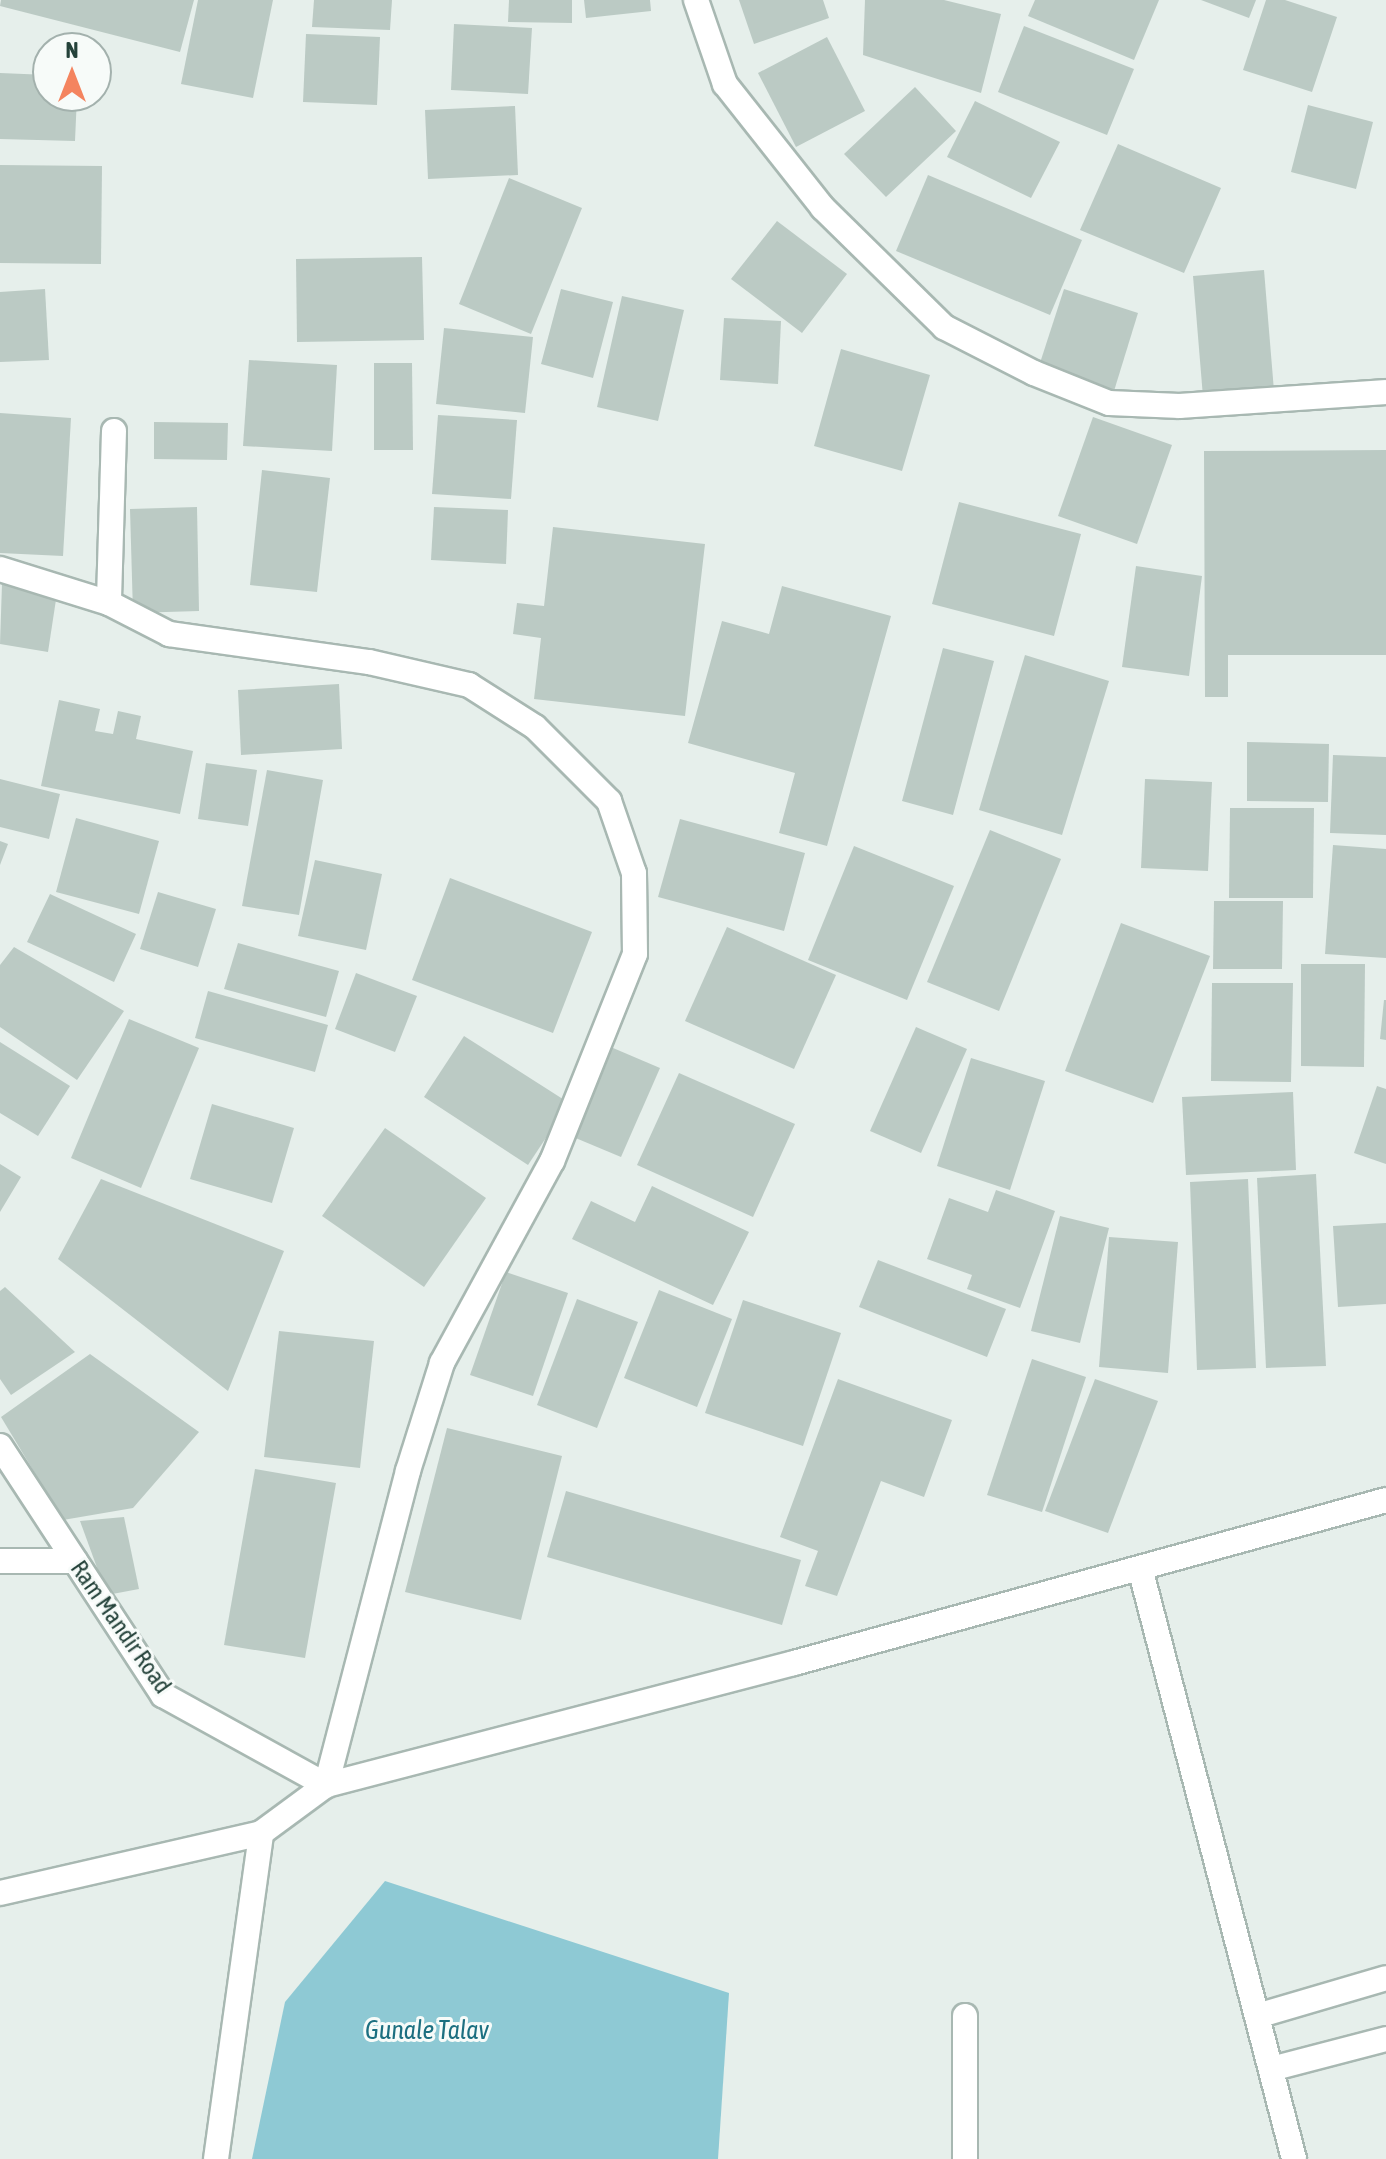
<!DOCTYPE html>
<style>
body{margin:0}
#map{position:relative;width:1386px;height:2159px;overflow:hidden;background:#e6efeb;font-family:"Asap Condensed",sans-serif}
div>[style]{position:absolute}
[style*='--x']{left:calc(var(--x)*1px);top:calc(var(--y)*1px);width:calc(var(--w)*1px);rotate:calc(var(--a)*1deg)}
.water>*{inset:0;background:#8ec9d4}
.building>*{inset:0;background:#bbcac4}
.roads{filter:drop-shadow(2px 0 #a8b8b2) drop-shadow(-2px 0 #a8b8b2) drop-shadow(0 2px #a8b8b2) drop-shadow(0 -2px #a8b8b2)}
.minor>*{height:24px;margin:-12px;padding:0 12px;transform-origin:12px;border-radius:12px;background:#fff}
span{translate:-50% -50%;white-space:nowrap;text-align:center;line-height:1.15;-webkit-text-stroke:6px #f7fbf9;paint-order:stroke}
.street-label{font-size:24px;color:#24423a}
.water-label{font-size:26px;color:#1c6f80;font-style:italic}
.north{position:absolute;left:32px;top:32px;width:80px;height:80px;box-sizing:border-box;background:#f7fbf9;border:2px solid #a3b1ad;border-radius:50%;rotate:0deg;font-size:22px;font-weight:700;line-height:32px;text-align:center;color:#24423a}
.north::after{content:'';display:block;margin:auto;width:28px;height:36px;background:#f4845f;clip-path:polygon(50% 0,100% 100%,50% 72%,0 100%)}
</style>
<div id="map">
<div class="water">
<i style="clip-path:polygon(385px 1881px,729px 1993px,718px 2159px,252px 2159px,285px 2002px)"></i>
</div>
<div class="building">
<i style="clip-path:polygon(1px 0,194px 0,180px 52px,0 6px)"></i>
<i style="clip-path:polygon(198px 0,273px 0,253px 98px,181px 84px)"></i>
<i style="clip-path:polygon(314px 0,392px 0,390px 30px,312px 27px)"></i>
<i style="clip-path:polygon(509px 0,572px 0,572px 23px,508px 22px)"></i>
<i style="clip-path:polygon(584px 0,650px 0,651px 11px,586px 18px)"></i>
<i style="clip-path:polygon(739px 0,823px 0,829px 18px,754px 44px)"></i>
<i style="clip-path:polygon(865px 0,944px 0,1001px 14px,981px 93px,863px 55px)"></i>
<i style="clip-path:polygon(1035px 0,1159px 0,1134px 60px,1028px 16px)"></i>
<i style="clip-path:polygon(1201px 0,1256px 0,1249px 18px)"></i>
<i style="clip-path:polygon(1266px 0,1285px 0,1337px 17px,1312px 92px,1243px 70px)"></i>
<i style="clip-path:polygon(454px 24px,532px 28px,528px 94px,451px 90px)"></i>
<i style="clip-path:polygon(1024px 26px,1134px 69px,1107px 135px,998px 92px)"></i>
<i style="clip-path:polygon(306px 34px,380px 37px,377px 105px,303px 102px)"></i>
<i style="clip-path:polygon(827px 37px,865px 111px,796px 147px,758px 73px)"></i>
<i style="clip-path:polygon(0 73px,48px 75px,48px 96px,77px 96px,75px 141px,0 139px)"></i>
<i style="clip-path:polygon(915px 87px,956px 131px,886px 197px,844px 154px)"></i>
<i style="clip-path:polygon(975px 101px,1060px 142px,1031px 198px,947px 157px)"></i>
<i style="clip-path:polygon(1308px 105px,1373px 122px,1356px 189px,1291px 172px)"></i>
<i style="clip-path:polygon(515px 106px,518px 175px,428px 179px,425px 110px)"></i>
<i style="clip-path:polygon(1118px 144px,1221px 188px,1184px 273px,1080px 230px)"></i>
<i style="clip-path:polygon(0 165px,102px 166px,101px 264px,0 263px)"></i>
<i style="clip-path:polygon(928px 175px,1082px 240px,1050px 315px,896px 251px)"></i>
<i style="clip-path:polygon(509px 178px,582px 208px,531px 334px,459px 304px)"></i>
<i style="clip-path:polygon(777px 221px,847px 274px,802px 333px,731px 279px)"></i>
<i style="clip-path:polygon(422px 257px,424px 340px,297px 342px,296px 259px)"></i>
<i style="clip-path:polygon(1264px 270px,1274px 391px,1203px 397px,1193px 276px)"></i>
<i style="clip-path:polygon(45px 289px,49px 360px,0 362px,0 292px)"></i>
<i style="clip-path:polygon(561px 289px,613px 302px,593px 378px,541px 364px)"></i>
<i style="clip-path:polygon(1064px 289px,1138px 313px,1114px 391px,1039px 366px)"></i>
<i style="clip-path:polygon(622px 296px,684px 310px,658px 421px,597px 407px)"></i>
<i style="clip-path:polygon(724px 318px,781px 321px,778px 384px,720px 380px)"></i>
<i style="clip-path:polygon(444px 328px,533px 337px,525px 413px,436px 404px)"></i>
<i style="clip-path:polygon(841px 349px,930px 375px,902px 471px,814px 446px)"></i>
<i style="clip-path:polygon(249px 360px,337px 365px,332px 451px,243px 446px)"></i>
<i style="clip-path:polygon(374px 363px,412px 363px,413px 450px,374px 450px)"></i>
<i style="clip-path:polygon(0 413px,71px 418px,63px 556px,0 553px)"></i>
<i style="clip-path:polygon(438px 415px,517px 420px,511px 499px,432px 494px)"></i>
<i style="clip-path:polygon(1093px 417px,1172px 445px,1137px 544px,1058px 516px)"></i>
<i style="clip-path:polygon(154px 422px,228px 423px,227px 460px,154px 459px)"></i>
<i style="clip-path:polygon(1386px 450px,1386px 655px,1228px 655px,1228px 697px,1205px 697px,1204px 451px)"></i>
<i style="clip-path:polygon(262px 470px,330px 478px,317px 592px,250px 585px)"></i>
<i style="clip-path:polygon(959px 502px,1081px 534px,1054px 636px,932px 604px)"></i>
<i style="clip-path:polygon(197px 507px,199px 611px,133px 613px,130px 509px)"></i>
<i style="clip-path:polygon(434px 507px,508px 510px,506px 564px,431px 560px)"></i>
<i style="clip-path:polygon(553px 527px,705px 544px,685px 716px,534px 699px,541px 638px,513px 634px,517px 603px,544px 606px)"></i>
<i style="clip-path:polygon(1136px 566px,1202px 576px,1189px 676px,1122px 667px)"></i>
<i style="clip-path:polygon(2px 584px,57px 593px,48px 652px,0 644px)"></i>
<i style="clip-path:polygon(782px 586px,891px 616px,827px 846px,779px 833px,795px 773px,688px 743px,722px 621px,769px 634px)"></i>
<i style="clip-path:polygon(943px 648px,994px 661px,953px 815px,902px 801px)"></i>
<i style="clip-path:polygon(1025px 655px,1109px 681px,1062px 835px,979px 810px)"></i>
<i style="clip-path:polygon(339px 684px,342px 749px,241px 755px,238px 690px)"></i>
<i style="clip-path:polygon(59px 700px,100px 709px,95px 731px,113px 734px,118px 711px,141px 716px,136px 739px,193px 751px,180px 814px,41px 786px)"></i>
<i style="clip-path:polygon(1247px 742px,1329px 744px,1328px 802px,1247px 801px)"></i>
<i style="clip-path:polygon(1333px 755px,1386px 757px,1386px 835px,1330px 833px)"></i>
<i style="clip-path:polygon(206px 763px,257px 770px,248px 826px,198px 819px)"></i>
<i style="clip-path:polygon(267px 770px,323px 780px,299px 915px,242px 906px)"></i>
<i style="clip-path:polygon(0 779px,60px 794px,49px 839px,0 827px)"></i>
<i style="clip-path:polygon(1145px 779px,1212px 782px,1208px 871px,1141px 868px)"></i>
<i style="clip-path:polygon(1230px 808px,1314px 808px,1313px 898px,1229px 898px)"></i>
<i style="clip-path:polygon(76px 818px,159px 841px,139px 914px,56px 892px)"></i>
<i style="clip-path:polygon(680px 819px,805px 853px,784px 931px,658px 897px)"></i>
<i style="clip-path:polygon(990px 830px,1061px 859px,999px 1011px,927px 982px)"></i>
<i style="clip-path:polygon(0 841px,8px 844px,0 865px)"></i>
<i style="clip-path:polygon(1333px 845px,1386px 849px,1386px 958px,1325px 954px)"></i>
<i style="clip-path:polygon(854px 846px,954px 886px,907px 1000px,808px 960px)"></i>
<i style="clip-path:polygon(315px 860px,382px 874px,366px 950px,298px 936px)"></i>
<i style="clip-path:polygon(450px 878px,592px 932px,553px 1033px,412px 980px)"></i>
<i style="clip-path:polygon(158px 892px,216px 909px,198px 967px,140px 949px)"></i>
<i style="clip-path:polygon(50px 894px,136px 934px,114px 982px,27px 942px)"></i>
<i style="clip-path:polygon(1214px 901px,1283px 901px,1282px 969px,1213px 969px)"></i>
<i style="clip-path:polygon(1121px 923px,1210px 956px,1153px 1103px,1065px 1071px)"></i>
<i style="clip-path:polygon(727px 927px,836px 975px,794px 1069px,685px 1021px)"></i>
<i style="clip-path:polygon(238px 943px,339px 971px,326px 1017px,224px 989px)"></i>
<i style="clip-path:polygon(14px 947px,124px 1011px,77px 1080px,0 1027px,0 965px)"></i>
<i style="clip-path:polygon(1301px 964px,1365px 964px,1364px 1067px,1301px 1066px)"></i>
<i style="clip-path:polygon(356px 973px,417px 996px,395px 1052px,335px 1029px)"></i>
<i style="clip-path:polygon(1212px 983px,1293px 983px,1291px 1082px,1211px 1081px)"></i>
<i style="clip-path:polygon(208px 991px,328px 1025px,315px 1072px,195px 1038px)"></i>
<i style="clip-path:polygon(1384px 1000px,1386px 1000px,1386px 1040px,1380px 1039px)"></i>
<i style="clip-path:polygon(129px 1019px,199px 1048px,141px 1188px,71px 1158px)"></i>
<i style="clip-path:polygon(916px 1027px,967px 1049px,921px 1153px,870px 1131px)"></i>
<i style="clip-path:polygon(464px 1036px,569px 1103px,528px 1165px,424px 1097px)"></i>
<i style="clip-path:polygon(0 1042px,70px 1086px,38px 1136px,0 1113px)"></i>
<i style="clip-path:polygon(606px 1045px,660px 1068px,621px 1157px,566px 1134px)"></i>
<i style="clip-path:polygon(971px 1058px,1045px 1081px,1010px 1190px,937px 1166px)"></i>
<i style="clip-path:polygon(679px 1073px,795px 1124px,753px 1217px,637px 1165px)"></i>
<i style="clip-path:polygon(1377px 1086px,1386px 1089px,1386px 1164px,1354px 1153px)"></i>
<i style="clip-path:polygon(1293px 1092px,1296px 1170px,1186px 1175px,1182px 1097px)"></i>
<i style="clip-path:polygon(212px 1104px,294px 1128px,272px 1203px,190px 1179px)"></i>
<i style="clip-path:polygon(385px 1128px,486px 1198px,424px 1287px,322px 1216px)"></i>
<i style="clip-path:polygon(0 1164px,21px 1177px,0 1212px)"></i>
<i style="clip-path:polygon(1316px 1174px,1326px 1366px,1266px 1368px,1257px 1178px)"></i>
<i style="clip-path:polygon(101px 1179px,284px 1251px,228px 1391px,58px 1259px)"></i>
<i style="clip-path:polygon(1248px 1179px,1256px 1368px,1197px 1370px,1190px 1182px)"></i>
<i style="clip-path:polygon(652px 1186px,749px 1232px,713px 1305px,572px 1239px,591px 1201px,635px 1222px)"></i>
<i style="clip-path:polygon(996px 1190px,1055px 1211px,1020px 1308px,967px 1289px,972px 1275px,927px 1259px,949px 1198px,988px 1212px)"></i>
<i style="clip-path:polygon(1060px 1216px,1109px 1228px,1080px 1343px,1031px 1331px)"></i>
<i style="clip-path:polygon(1386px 1223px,1386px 1304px,1338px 1307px,1333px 1226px)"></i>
<i style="clip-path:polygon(1109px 1237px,1178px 1242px,1168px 1373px,1099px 1367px)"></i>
<i style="clip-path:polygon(878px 1260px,1006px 1309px,987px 1357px,859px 1307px)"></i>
<i style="clip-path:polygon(506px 1272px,568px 1293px,533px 1396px,470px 1375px)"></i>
<i style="clip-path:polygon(5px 1287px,75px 1352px,11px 1395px,0 1379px,0 1291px)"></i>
<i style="clip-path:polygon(659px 1290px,732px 1319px,697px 1407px,624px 1378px)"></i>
<i style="clip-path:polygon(577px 1299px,638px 1322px,597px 1428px,537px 1405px)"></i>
<i style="clip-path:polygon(743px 1300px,841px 1333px,803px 1446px,705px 1413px)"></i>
<i style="clip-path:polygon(279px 1331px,374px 1341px,360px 1468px,264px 1457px)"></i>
<i style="clip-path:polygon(90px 1354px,199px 1432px,133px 1508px,63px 1520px,1px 1417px)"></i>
<i style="clip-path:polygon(1032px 1359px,1086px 1377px,1042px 1512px,987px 1495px)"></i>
<i style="clip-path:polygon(838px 1379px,952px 1420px,924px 1497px,881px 1481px,837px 1596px,805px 1586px,818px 1551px,780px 1537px)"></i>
<i style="clip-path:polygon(1095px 1379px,1158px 1401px,1108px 1533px,1045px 1511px)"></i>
<i style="clip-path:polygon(447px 1428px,562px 1456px,521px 1620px,405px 1592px)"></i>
<i style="clip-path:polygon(255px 1469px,336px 1483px,305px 1658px,224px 1645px)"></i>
<i style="clip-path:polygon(566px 1491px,801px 1560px,782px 1625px,547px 1557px)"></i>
<i style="clip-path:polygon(124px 1517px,139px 1589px,107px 1595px,80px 1521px)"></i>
</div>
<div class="roads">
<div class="minor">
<i style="--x:696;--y:0;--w:89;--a:71"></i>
<i style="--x:725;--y:84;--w:158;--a:51.7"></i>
<i style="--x:823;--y:208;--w:170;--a:44.5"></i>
<i style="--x:944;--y:327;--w:101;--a:27.1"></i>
<i style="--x:1034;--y:373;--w:81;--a:21.8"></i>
<i style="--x:1109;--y:403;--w:71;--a:2.4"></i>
<i style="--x:1180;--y:406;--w:206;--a:-3.9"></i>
<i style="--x:114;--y:431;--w:172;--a:91.7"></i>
<i style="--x:109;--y:603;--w:68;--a:27.3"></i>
<i style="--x:169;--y:634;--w:202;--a:8"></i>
<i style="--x:369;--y:662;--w:103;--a:13"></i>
<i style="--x:469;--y:685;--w:78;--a:32.5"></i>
<i style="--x:535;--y:727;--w:105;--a:45"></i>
<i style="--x:609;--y:801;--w:76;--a:70.9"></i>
<i style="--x:634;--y:873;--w:81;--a:89.3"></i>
<i style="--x:635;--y:954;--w:223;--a:111.8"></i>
<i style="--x:552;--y:1161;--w:230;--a:118.6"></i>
<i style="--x:442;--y:1363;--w:113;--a:107.5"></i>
<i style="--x:408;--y:1471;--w:325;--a:104.6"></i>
<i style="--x:0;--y:569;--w:114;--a:17.3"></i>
<i style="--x:0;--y:1446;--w:298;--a:56.8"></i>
<i style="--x:163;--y:1695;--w:186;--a:28.9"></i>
<i style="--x:0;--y:1561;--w:75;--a:0"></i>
<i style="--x:1140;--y:1568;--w:611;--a:75.39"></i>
<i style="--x:0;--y:1893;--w:268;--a:-12.9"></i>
<i style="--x:965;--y:2016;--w:143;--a:90"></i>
<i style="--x:1257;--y:2016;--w:134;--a:-16.4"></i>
<i style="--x:1271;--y:2069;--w:119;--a:-14.6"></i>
<i style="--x:216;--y:2159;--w:329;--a:-82.1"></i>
<i style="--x:261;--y:1833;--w:81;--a:-36.4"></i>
<i style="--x:326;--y:1785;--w:484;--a:-14.6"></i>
<i style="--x:794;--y:1663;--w:614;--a:-15.39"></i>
</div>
</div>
<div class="street-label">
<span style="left:121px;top:1627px;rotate:55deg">Ram Mandir Road</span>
</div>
<div class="water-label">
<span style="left:427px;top:2031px">Gunale Talav</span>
</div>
<div class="north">N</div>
</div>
